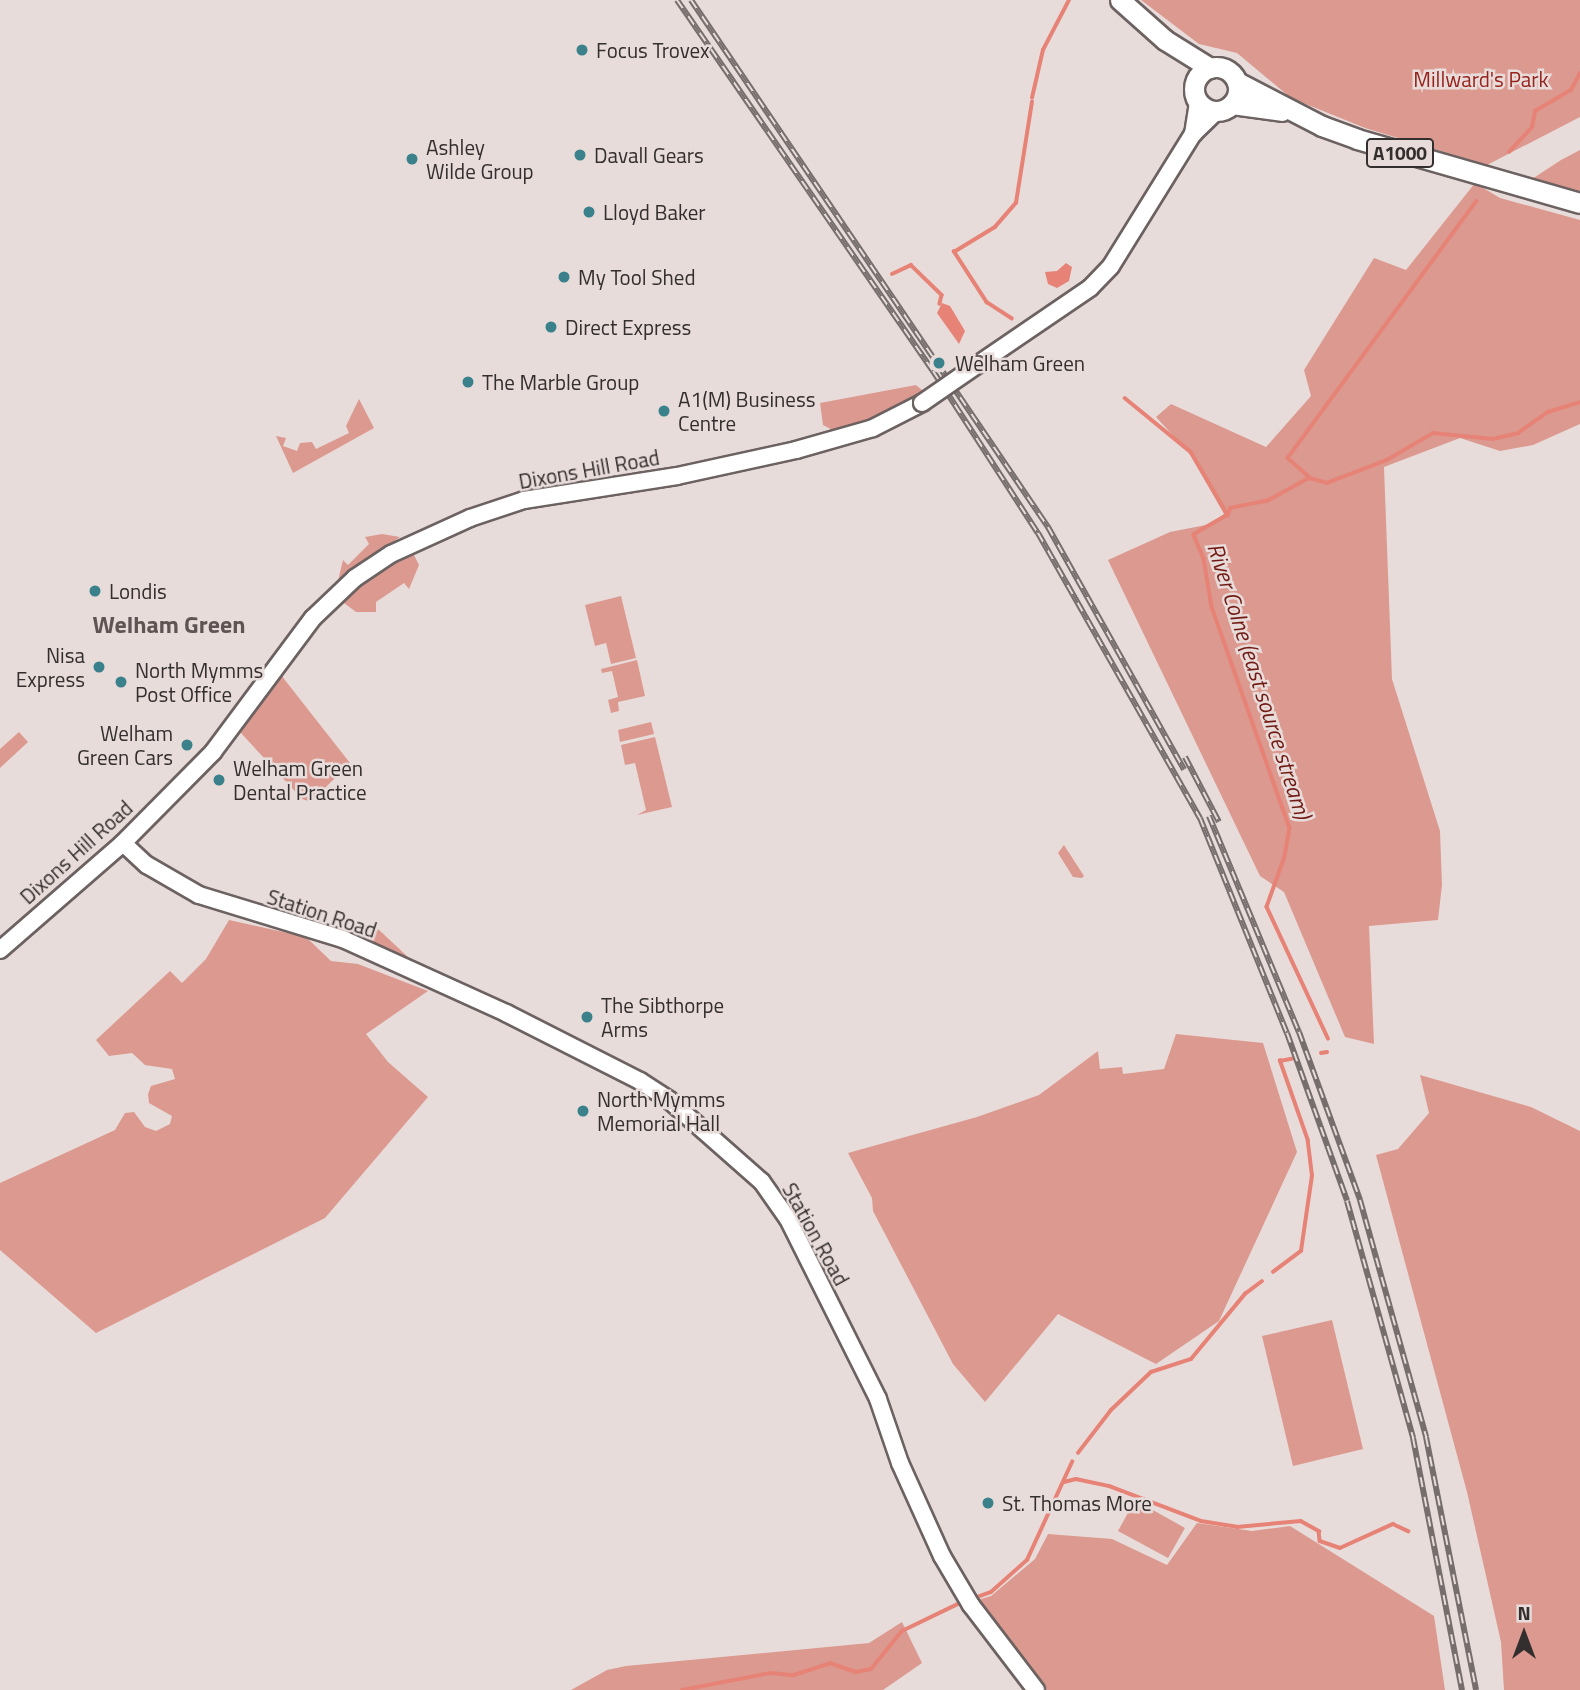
<!DOCTYPE html>
<style>
body{margin:0}
#map{position:relative;width:1580px;height:1690px;overflow:hidden;background:#e8dcda;font-family:"Titillium Web",sans-serif}
div>[style]{position:absolute}
[style*='--x']{left:calc(var(--x)*1px);top:calc(var(--y)*1px);width:calc(var(--w)*1px);rotate:calc(var(--a)*1deg)}
.green>*{inset:0;background:#dc998f}
.water>*{inset:0;background:#e68376}
.stream>*{height:3.5px;margin:-1.75px;padding:0 1.75px;transform-origin:1.75px;border-radius:1.75px;background:#e68376}
.roads{filter:drop-shadow(2px 0 #6c6261) drop-shadow(-2px 0 #6c6261) drop-shadow(0 2px #6c6261) drop-shadow(0 -2px #6c6261)}
.tertiary>*{height:16px;margin:-8px;padding:0 8px;transform-origin:8px;border-radius:8px;background:#fff}
.primary>*{height:19px;margin:-9.5px;padding:0 9.5px;transform-origin:9.5px;border-radius:9.5px;background:#fff}
.primary>.ring{margin:-9.5px;padding:0;box-sizing:content-box;background:none;border:19px solid #fff;border-radius:50%}
.rail>*{height:6px;margin-top:-3px;transform-origin:0;background:repeating-linear-gradient(90deg,#e8dcda 0 10px,#756e6d 0 20px);box-sizing:border-box;border-block:2px solid #756e6d}
.bridges{filter:drop-shadow(2px 0 #6c6261) drop-shadow(-2px 0 #6c6261) drop-shadow(0 2px #6c6261) drop-shadow(0 -2px #6c6261)}
.tertiary-bridge>*{height:16px;margin:-8px;padding:0 8px;transform-origin:8px;border-radius:8px;background:#fff}
.dots>*{width:19px;height:19px;translate:-50% -50%;box-sizing:border-box;border:4px solid #e8dcda;border-radius:50%}
span{translate:-50% -50%;white-space:nowrap;text-align:center;line-height:1.15;-webkit-text-stroke:5px #e8dcda;paint-order:stroke}
.shield-label span{padding:2px 5px;background:#e8dcda;border:2px solid;border-radius:5px;-webkit-text-stroke-width:0}
.shield-label{font-size:19px;color:#332f2e;font-weight:700}
.poi-label{font-size:21px;color:#332f2e}
.left{translate:0 -50%;text-align:left}
.right{translate:-100% -50%;text-align:right}
.park-label{font-size:21px;color:#98231c}
.street-label{font-size:21px;color:#332f2e}
.water-label{font-size:23px;color:#721a14;font-style:italic}
.quarter-label{font-size:24px;color:#5e5453;font-weight:700}
.north{position:absolute;left:1489px;top:1599px;width:70px;height:70px;-webkit-text-stroke:5px #e8dcda;paint-order:stroke;rotate:0deg;font-size:19px;font-weight:700;line-height:28px;text-align:center;color:#332f2e}
.north::after{content:'';display:block;margin:auto;width:24px;height:32px;background:#332f2e;clip-path:polygon(50% 0,100% 100%,50% 72%,0 100%)}
</style>
<div id="map">
<div class="green">
<i style="clip-path:polygon(1141px 0,1580px 0,1580px 117px,1487px 165px,1365px 128px,1291px 98px,1237px 53px,1199px 44px)"></i>
<i style="clip-path:polygon(1580px 150px,1580px 191px,1532px 179px,1561px 160px)"></i>
<i style="clip-path:polygon(1475px 183px,1500px 198px,1580px 220px,1580px 424px,1533px 445px,1500px 451px,1460px 438px,1384px 467px,1392px 679px,1440px 831px,1442px 885px,1438px 920px,1369px 926px,1374px 1044px,1345px 1037px,1284px 892px,1260px 876px,1108px 560px,1170px 532px,1211px 524px,1224px 514px,1190px 454px,1156px 417px,1171px 404px,1266px 447px,1311px 396px,1304px 370px,1374px 258px,1406px 270px)"></i>
<i style="clip-path:polygon(916px 385px,923px 391px,905px 407px,868px 424px,836px 432px,823px 425px,820px 403px)"></i>
<i style="clip-path:polygon(359px 399px,374px 428px,293px 473px,276px 436px,286px 438px,283px 446px,297px 451px,300px 443px,312px 442px,316px 449px,349px 433px,346px 426px)"></i>
<i style="clip-path:polygon(382px 534px,400px 537px,338px 581px,343px 560px,348px 565px,369px 544px,365px 537px)"></i>
<i style="clip-path:polygon(412px 551px,419px 565px,409px 589px,404px 583px,376px 602px,376px 612px,356px 612px,344px 603px,363px 582px)"></i>
<i style="clip-path:polygon(621px 596px,636px 658px,611px 664px,606px 643px,595px 646px,585px 605px)"></i>
<i style="clip-path:polygon(637px 660px,645px 696px,618px 702px,619px 711px,611px 713px,608px 700px,618px 697px,612px 671px,602px 673px,601px 669px)"></i>
<i style="clip-path:polygon(281px 675px,350px 763px,311px 802px,302px 799px,240px 732px)"></i>
<i style="clip-path:polygon(651px 722px,654px 734px,620px 742px,618px 730px)"></i>
<i style="clip-path:polygon(19px 732px,28px 742px,0 768px,0 749px)"></i>
<i style="clip-path:polygon(655px 737px,672px 807px,637px 815px,646px 810px,635px 763px,625px 765px,621px 745px)"></i>
<i style="clip-path:polygon(1064px 845px,1084px 876px,1082px 878px,1073px 877px,1058px 853px)"></i>
<i style="clip-path:polygon(229px 920px,306px 937px,331px 961px,358px 964px,428px 991px,366px 1034px,388px 1062px,428px 1097px,325px 1218px,96px 1333px,0 1250px,0 1183px,115px 1130px,125px 1113px,134px 1112px,145px 1127px,156px 1131px,170px 1124px,172px 1116px,149px 1103px,148px 1094px,151px 1086px,175px 1079px,172px 1069px,145px 1065px,132px 1053px,109px 1056px,96px 1040px,170px 971px,182px 983px,206px 959px)"></i>
<i style="clip-path:polygon(378px 929px,408px 957px,406px 961px,369px 942px)"></i>
<i style="clip-path:polygon(1176px 1034px,1263px 1043px,1297px 1152px,1219px 1321px,1156px 1364px,1058px 1314px,985px 1402px,953px 1364px,873px 1211px,872px 1198px,848px 1153px,977px 1117px,1039px 1095px,1098px 1051px,1100px 1069px,1122px 1067px,1123px 1074px,1164px 1069px)"></i>
<i style="clip-path:polygon(1420px 1075px,1531px 1107px,1580px 1131px,1580px 1690px,1504px 1690px,1501px 1642px,1467px 1492px,1376px 1155px,1398px 1149px,1429px 1113px)"></i>
<i style="clip-path:polygon(1332px 1320px,1363px 1449px,1293px 1466px,1262px 1336px)"></i>
<i style="clip-path:polygon(1135px 1500px,1185px 1528px,1168px 1558px,1118px 1531px)"></i>
<i style="clip-path:polygon(1197px 1523px,1252px 1531px,1290px 1526px,1434px 1616px,1445px 1690px,1047px 1690px,978px 1600px,991px 1596px,1035px 1559px,1048px 1534px,1112px 1539px,1167px 1565px)"></i>
<i style="clip-path:polygon(902px 1622px,922px 1663px,883px 1690px,571px 1690px,607px 1670px,626px 1666px,869px 1643px)"></i>
</div>
<div class="water">
<i style="clip-path:polygon(1066px 263px,1072px 267px,1069px 281px,1057px 288px,1048px 284px,1045px 272px,1057px 271px)"></i>
<i style="clip-path:polygon(942px 303px,950px 306px,965px 331px,959px 344px,937px 313px)"></i>
</div>
<div class="stream">
<i style="--x:1032;--y:98;--w:49;--a:-77.1"></i>
<i style="--x:1043;--y:50;--w:56;--a:-62.5"></i>
<i style="--x:1509;--y:152;--w:34;--a:-47"></i>
<i style="--x:1532;--y:127;--w:16;--a:-79"></i>
<i style="--x:1535;--y:111;--w:42;--a:-30.3"></i>
<i style="--x:1571;--y:90;--w:19;--a:-62"></i>
<i style="--x:1477;--y:201;--w:319;--a:126.3"></i>
<i style="--x:1288;--y:458;--w:30;--a:42"></i>
<i style="--x:1310;--y:478;--w:18;--a:16"></i>
<i style="--x:1327;--y:483;--w:64;--a:-21"></i>
<i style="--x:1387;--y:460;--w:53;--a:-30.4"></i>
<i style="--x:1433;--y:433;--w:60;--a:5.7"></i>
<i style="--x:1493;--y:439;--w:26;--a:-13"></i>
<i style="--x:1518;--y:433;--w:37;--a:-35"></i>
<i style="--x:1548;--y:412;--w:34;--a:-17"></i>
<i style="--x:892;--y:274;--w:21;--a:-25"></i>
<i style="--x:911;--y:265;--w:43;--a:44.1"></i>
<i style="--x:942;--y:295;--w:9;--a:103"></i>
<i style="--x:1012;--y:319;--w:30;--a:-147"></i>
<i style="--x:987;--y:303;--w:61;--a:-122.9"></i>
<i style="--x:954;--y:252;--w:48;--a:-31.4"></i>
<i style="--x:995;--y:227;--w:32;--a:-49"></i>
<i style="--x:1016;--y:203;--w:102;--a:-81"></i>
<i style="--x:1125;--y:398;--w:85;--a:39.3"></i>
<i style="--x:1191;--y:452;--w:73;--a:59.6"></i>
<i style="--x:1310;--y:478;--w:48;--a:151.3"></i>
<i style="--x:1268;--y:501;--w:38;--a:169"></i>
<i style="--x:1231;--y:508;--w:8;--a:113"></i>
<i style="--x:1228;--y:515;--w:39;--a:150"></i>
<i style="--x:1194;--y:535;--w:26;--a:67"></i>
<i style="--x:1204;--y:559;--w:49;--a:80.5"></i>
<i style="--x:1212;--y:607;--w:234;--a:70.6"></i>
<i style="--x:1290;--y:828;--w:29;--a:100"></i>
<i style="--x:1285;--y:857;--w:53;--a:109.8"></i>
<i style="--x:1267;--y:907;--w:145;--a:65"></i>
<i style="--x:1321;--y:1053;--w:6;--a:-9"></i>
<i style="--x:1273;--y:1272;--w:35;--a:-37"></i>
<i style="--x:1301;--y:1251;--w:76;--a:-81.7"></i>
<i style="--x:1312;--y:1176;--w:35;--a:-97"></i>
<i style="--x:1308;--y:1141;--w:85;--a:-109.3"></i>
<i style="--x:1280;--y:1061;--w:16;--a:-11"></i>
<i style="--x:1078;--y:1453;--w:54;--a:-52.5"></i>
<i style="--x:1111;--y:1410;--w:55;--a:-43.5"></i>
<i style="--x:1151;--y:1372;--w:42;--a:-18"></i>
<i style="--x:1191;--y:1359;--w:85;--a:-50.3"></i>
<i style="--x:1245;--y:1294;--w:21;--a:-37"></i>
<i style="--x:1064;--y:1482;--w:12;--a:-14"></i>
<i style="--x:1076;--y:1479;--w:34;--a:12"></i>
<i style="--x:1109;--y:1486;--w:98;--a:20.8"></i>
<i style="--x:1201;--y:1521;--w:36;--a:9"></i>
<i style="--x:1237;--y:1527;--w:64;--a:-5.4"></i>
<i style="--x:1301;--y:1521;--w:21;--a:29"></i>
<i style="--x:1319;--y:1531;--w:10;--a:84"></i>
<i style="--x:1320;--y:1541;--w:21;--a:19"></i>
<i style="--x:1340;--y:1548;--w:58;--a:-24.4"></i>
<i style="--x:1393;--y:1524;--w:17;--a:25"></i>
<i style="--x:972;--y:1599;--w:20;--a:-20"></i>
<i style="--x:991;--y:1592;--w:48;--a:-41.6"></i>
<i style="--x:1027;--y:1560;--w:108;--a:-65.3"></i>
<i style="--x:682;--y:1690;--w:90;--a:-10.9"></i>
<i style="--x:770;--y:1673;--w:24;--a:5"></i>
<i style="--x:794;--y:1675;--w:38;--a:-18"></i>
<i style="--x:830;--y:1663;--w:28;--a:19"></i>
<i style="--x:856;--y:1672;--w:15;--a:-11"></i>
<i style="--x:871;--y:1669;--w:49;--a:-50.8"></i>
<i style="--x:902;--y:1631;--w:67;--a:-25.8"></i>
</div>
<div class="roads">
<div class="tertiary">
<i style="--x:1193;--y:134;--w:32;--a:-81"></i>
<i style="--x:977;--y:365;--w:137;--a:-34.3"></i>
<i style="--x:1090;--y:288;--w:30;--a:-46"></i>
<i style="--x:1111;--y:266;--w:155;--a:-58.2"></i>
<i style="--x:1193;--y:134;--w:33;--a:-44"></i>
<i style="--x:123;--y:843;--w:33;--a:43"></i>
<i style="--x:147;--y:865;--w:60;--a:30"></i>
<i style="--x:199;--y:895;--w:151;--a:17"></i>
<i style="--x:343;--y:939;--w:179;--a:24.4"></i>
<i style="--x:506;--y:1013;--w:150;--a:26.9"></i>
<i style="--x:640;--y:1081;--w:35;--a:33"></i>
<i style="--x:669;--y:1100;--w:124;--a:41.4"></i>
<i style="--x:762;--y:1182;--w:45;--a:54.9"></i>
<i style="--x:788;--y:1219;--w:201;--a:63.4"></i>
<i style="--x:878;--y:1399;--w:68;--a:71"></i>
<i style="--x:900;--y:1463;--w:102;--a:65.7"></i>
<i style="--x:942;--y:1556;--w:57;--a:59.4"></i>
<i style="--x:971;--y:1605;--w:107;--a:52.6"></i>
<i style="--x:0;--y:950;--w:163;--a:-41"></i>
<i style="--x:123;--y:843;--w:128;--a:-45.3"></i>
<i style="--x:213;--y:752;--w:167;--a:-53.3"></i>
<i style="--x:313;--y:618;--w:58;--a:-43.6"></i>
<i style="--x:355;--y:578;--w:43;--a:-33.7"></i>
<i style="--x:391;--y:554;--w:87;--a:-24.5"></i>
<i style="--x:470;--y:518;--w:57;--a:-18.4"></i>
<i style="--x:524;--y:500;--w:155;--a:-8.9"></i>
<i style="--x:677;--y:476;--w:122;--a:-12.3"></i>
<i style="--x:796;--y:450;--w:80;--a:-15.9"></i>
<i style="--x:873;--y:428;--w:55;--a:-27"></i>
</div>
<div class="primary">
<i style="--x:1120;--y:0;--w:60;--a:41.6"></i>
<i style="--x:1165;--y:40;--w:53;--a:31.9"></i>
<i class="ring" style="left:1194px;top:67px;width:25px;height:25px"></i>
<i style="--x:1237;--y:82;--w:96;--a:27.4"></i>
<i style="--x:1322;--y:126;--w:37;--a:20"></i>
<i style="--x:1357;--y:139;--w:232;--a:16"></i>
<i style="--x:1232;--y:104;--w:50;--a:8"></i>
</div>
</div>
<div class="rail">
<i style="--x:677;--y:0;--w:451;--a:55.4"></i>
<i style="--x:933;--y:371;--w:193;--a:57.1"></i>
<i style="--x:1038;--y:533;--w:328;--a:60.4"></i>
<i style="--x:1200;--y:818;--w:232;--a:68"></i>
<i style="--x:1287;--y:1033;--w:178;--a:70.3"></i>
<i style="--x:1347;--y:1201;--w:246;--a:74.4"></i>
<i style="--x:1413;--y:1438;--w:257;--a:79"></i>
<i style="--x:691;--y:0;--w:637;--a:55.89"></i>
<i style="--x:1048;--y:527;--w:278;--a:60.7"></i>
<i style="--x:1185;--y:757;--w:73;--a:62.4"></i>
<i style="--x:1209;--y:816;--w:234;--a:67.4"></i>
<i style="--x:1299;--y:1032;--w:179;--a:70"></i>
<i style="--x:1360;--y:1200;--w:246;--a:74.4"></i>
<i style="--x:1426;--y:1437;--w:258;--a:78.8"></i>
</div>
<div class="bridges">
<div class="tertiary-bridge">
<i style="--x:922;--y:403;--w:67;--a:-34.6"></i>
</div>
</div>
<div class="dots">
<i style="left:582px;top:50px;background:#3a818b"></i>
<i style="left:580px;top:155px;background:#3a818b"></i>
<i style="left:412px;top:159px;background:#3a818b"></i>
<i style="left:589px;top:212px;background:#3a818b"></i>
<i style="left:564px;top:277px;background:#3a818b"></i>
<i style="left:551px;top:327px;background:#3a818b"></i>
<i style="left:939px;top:363px;background:#3a818b"></i>
<i style="left:468px;top:382px;background:#3a818b"></i>
<i style="left:664px;top:411px;background:#3a818b"></i>
<i style="left:95px;top:591px;background:#3a818b"></i>
<i style="left:99px;top:667px;background:#3a818b"></i>
<i style="left:121px;top:682px;background:#3a818b"></i>
<i style="left:187px;top:745px;background:#3a818b"></i>
<i style="left:219px;top:780px;background:#3a818b"></i>
<i style="left:587px;top:1017px;background:#3a818b"></i>
<i style="left:583px;top:1111px;background:#3a818b"></i>
<i style="left:988px;top:1503px;background:#3a818b"></i>
</div>
<div class="shield-label">
<span style="left:1400px;top:153px">A1000</span>
</div>
<div class="poi-label">
<span class="left" style="left:596px;top:50px">Focus Trovex</span>
<span class="left" style="left:426px;top:159px">Ashley<br>Wilde Group</span>
<span class="left" style="left:594px;top:155px">Davall Gears</span>
<span class="left" style="left:603px;top:212px">Lloyd Baker</span>
<span class="left" style="left:578px;top:277px">My Tool Shed</span>
<span class="left" style="left:565px;top:327px">Direct Express</span>
<span class="left" style="left:955px;top:363px">Welham Green</span>
<span class="left" style="left:482px;top:382px">The Marble Group</span>
<span class="left" style="left:678px;top:411px">A1(M) Business<br>Centre</span>
<span class="left" style="left:109px;top:591px">Londis</span>
<span class="right" style="left:85px;top:667px">Nisa<br>Express</span>
<span class="left" style="left:135px;top:682px">North Mymms<br>Post Office</span>
<span class="right" style="left:173px;top:745px">Welham<br>Green Cars</span>
<span class="left" style="left:233px;top:780px">Welham Green<br>Dental Practice</span>
<span class="left" style="left:601px;top:1017px">The Sibthorpe<br>Arms</span>
<span class="left" style="left:597px;top:1111px">North Mymms<br>Memorial Hall</span>
<span class="left" style="left:1002px;top:1503px">St. Thomas More</span>
</div>
<div class="park-label">
<span style="left:1481px;top:79px">Millward's Park</span>
</div>
<div class="street-label">
<span style="left:589px;top:469px;rotate:-10deg">Dixons Hill Road</span>
<span style="left:76px;top:852px;rotate:-42deg">Dixons Hill Road</span>
<span style="left:322px;top:913px;rotate:18deg">Station Road</span>
<span style="left:816px;top:1234px;rotate:61deg">Station Road</span>
</div>
<div class="water-label">
<span style="left:1259px;top:681px;rotate:72deg">River Colne (east source stream)</span>
</div>
<div class="quarter-label">
<span style="left:169px;top:625px">Welham Green</span>
</div>
<div class="north">N</div>
</div>
